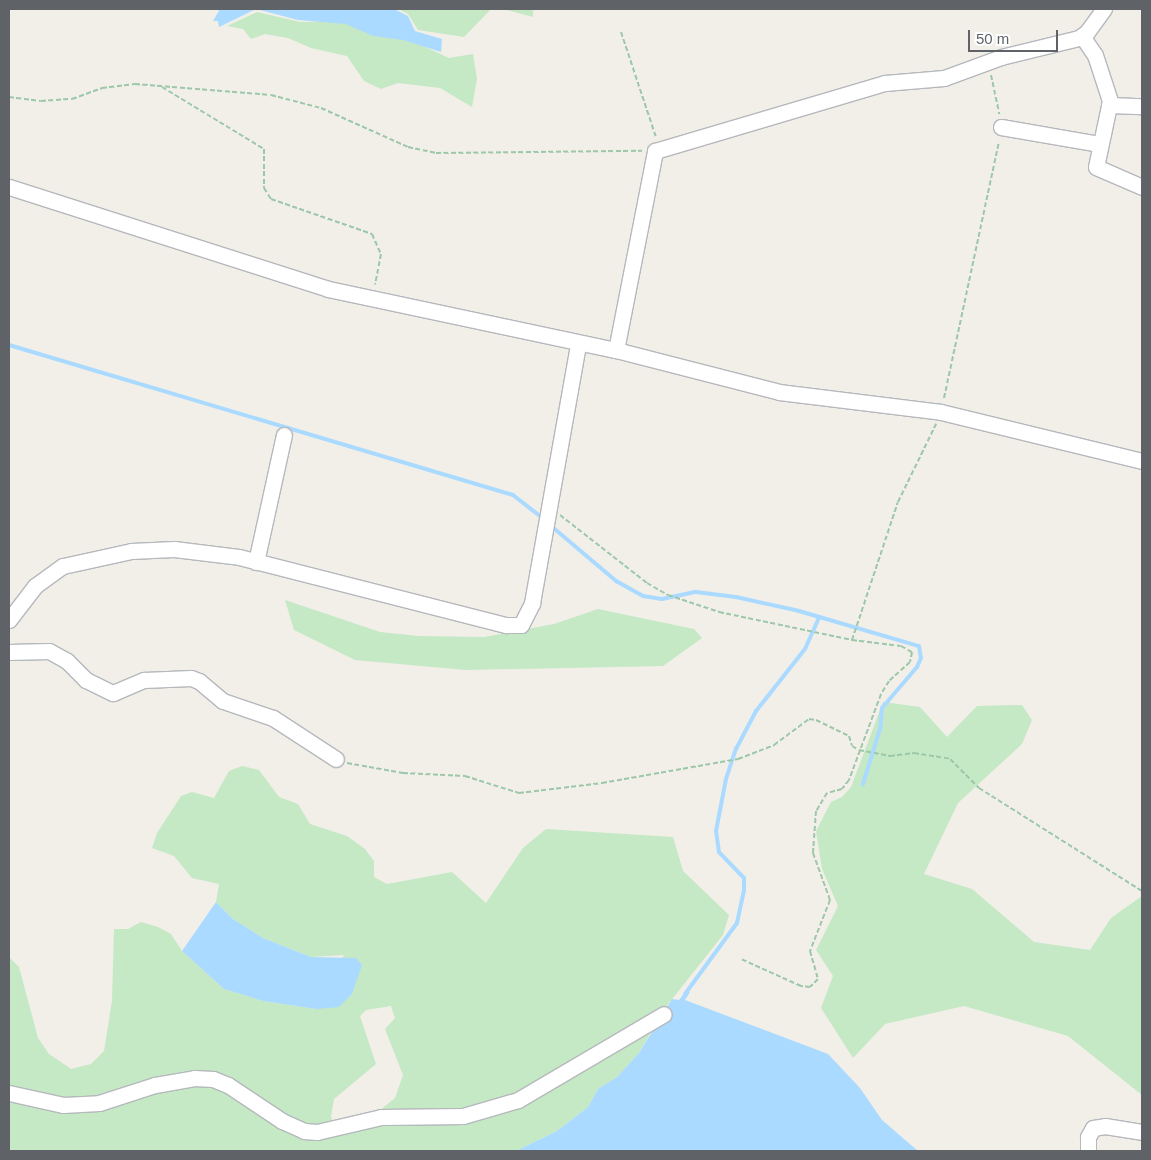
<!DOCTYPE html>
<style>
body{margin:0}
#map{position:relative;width:1151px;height:1160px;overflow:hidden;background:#f1efe8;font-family:Helvetica,sans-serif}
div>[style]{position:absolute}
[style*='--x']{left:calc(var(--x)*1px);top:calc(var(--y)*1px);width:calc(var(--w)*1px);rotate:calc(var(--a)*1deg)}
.green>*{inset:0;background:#c5e8c5}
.water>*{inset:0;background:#aadaff}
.stream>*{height:4px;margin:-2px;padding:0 2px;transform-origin:2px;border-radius:2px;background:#aadaff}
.path>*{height:2px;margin-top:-1px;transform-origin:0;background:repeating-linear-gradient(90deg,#9cc7a9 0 5px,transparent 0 7.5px)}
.roads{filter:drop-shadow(1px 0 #b5b8bc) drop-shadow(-1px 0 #b5b8bc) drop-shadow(0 1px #b5b8bc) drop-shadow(0 -1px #b5b8bc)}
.minor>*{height:15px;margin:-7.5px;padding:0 7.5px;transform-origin:7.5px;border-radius:7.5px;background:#fff}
span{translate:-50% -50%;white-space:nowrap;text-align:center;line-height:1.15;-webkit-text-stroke:5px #fff;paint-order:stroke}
.frame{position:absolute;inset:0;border:10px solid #5f6368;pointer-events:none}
.scale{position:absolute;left:968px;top:30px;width:90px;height:22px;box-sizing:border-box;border:2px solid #5f6368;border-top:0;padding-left:6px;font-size:15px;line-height:18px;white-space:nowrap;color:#5f6368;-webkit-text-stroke:4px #fff;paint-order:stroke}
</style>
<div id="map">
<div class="green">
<i style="clip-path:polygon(398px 9px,491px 9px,464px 37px,418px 30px,408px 14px)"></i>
<i style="clip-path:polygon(503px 9px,533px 9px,533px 17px)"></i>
<i style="clip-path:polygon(257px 12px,300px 22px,345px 21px,410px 40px,449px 58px,473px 54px,477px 79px,472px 107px,440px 88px,398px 83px,381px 89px,364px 81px,347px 56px,311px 48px,288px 38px,265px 34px,251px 39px,243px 29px,227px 26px)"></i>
<i style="clip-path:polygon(285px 600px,380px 632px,418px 636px,484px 637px,554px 624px,598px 609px,694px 629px,702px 638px,663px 666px,466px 670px,355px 660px,294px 630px)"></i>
<i style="clip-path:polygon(883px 702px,920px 707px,947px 737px,977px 706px,1022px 705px,1032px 720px,1022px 744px,958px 803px,924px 874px,972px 889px,1034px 942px,1090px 950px,1111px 918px,1142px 896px,1142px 1095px,1068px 1036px,964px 1006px,885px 1024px,853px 1058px,821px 1008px,833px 976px,816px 950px,838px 906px,822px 869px,816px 831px,831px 802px,842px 797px,851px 787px)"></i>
<i style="clip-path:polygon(evenodd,242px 766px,259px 770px,279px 797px,298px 804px,310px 824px,347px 836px,365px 849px,374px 861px,374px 877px,387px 884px,452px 872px,486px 903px,523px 848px,546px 829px,673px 837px,683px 871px,729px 915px,723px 935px,665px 1008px,639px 1053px,617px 1077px,598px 1089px,588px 1107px,557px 1131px,516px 1151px,9px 1151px,9px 957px,19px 967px,38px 1038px,49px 1054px,71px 1069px,91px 1064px,104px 1051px,112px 1001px,114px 929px,128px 929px,141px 922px,158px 927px,171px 934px,182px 951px,224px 989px,263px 1001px,316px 1009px,344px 955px,311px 957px,263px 938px,233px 919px,216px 902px,219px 884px,192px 878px,174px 856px,152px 848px,157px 833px,181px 796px,192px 792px,214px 798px,229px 771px,242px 766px,391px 1006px,395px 1018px,385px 1029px,403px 1075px,395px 1098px,363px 1124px,338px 1131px,331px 1117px,334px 1099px,376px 1064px,360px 1016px,366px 1010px,391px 1006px)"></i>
</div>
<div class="water">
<i style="clip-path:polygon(220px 9px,394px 9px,408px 16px,415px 31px,442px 39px,441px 52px,403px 40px,373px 36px,346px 24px,298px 20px,256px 9px,219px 27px,218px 21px,213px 21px)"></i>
<i style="clip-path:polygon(216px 902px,233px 919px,263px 938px,311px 957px,356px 958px,362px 965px,352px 994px,339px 1007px,316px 1009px,263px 1001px,224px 989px,182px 951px)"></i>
<i style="clip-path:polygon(686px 991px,690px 992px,685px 1000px,828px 1054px,860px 1088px,882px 1120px,918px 1151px,516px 1151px,557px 1131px,588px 1107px,598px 1089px,617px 1077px,639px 1053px,672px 999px,679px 1000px)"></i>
</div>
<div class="stream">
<i style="--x:9;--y:345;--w:526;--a:16.57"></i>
<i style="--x:513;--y:495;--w:39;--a:38"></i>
<i style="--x:550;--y:525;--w:87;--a:40.3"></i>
<i style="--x:616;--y:581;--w:31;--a:29"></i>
<i style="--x:643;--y:596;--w:19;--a:9"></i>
<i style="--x:662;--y:599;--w:35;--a:-12"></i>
<i style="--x:696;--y:592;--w:40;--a:7.1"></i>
<i style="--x:736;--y:597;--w:65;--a:12.5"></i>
<i style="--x:799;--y:611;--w:125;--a:16.3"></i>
<i style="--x:919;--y:646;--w:12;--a:81"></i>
<i style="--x:921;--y:658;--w:10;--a:114"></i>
<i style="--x:917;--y:667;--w:54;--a:130.5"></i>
<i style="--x:882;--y:708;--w:21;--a:95"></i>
<i style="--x:880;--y:729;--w:58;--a:107.2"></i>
<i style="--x:685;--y:994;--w:88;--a:-53.8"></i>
<i style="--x:737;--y:923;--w:33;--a:-78"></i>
<i style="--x:744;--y:891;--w:13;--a:-90"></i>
<i style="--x:744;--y:878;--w:36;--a:-134"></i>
<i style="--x:719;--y:852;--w:21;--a:-98"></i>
<i style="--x:716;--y:831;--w:53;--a:-79.1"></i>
<i style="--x:726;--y:779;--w:32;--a:-72"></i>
<i style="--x:736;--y:749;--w:43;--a:-62.2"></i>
<i style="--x:756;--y:711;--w:79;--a:-51.7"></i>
<i style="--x:805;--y:649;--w:34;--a:-66"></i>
</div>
<div class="path">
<i style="--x:621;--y:32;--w:111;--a:71.6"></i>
<i style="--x:991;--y:75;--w:40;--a:78"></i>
<i style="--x:162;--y:87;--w:119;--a:31.3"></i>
<i style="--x:264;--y:149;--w:39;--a:90"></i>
<i style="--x:264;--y:188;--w:13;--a:58"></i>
<i style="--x:271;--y:199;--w:107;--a:19.1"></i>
<i style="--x:372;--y:234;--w:22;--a:66"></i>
<i style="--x:381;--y:254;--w:31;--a:101"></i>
<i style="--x:9;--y:97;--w:32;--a:7"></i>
<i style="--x:41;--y:101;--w:31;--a:-4"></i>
<i style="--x:72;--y:99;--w:32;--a:-20"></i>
<i style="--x:102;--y:88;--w:33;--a:-7"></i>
<i style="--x:135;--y:84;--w:136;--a:4.6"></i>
<i style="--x:271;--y:95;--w:52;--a:14.6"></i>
<i style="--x:321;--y:108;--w:95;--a:24.1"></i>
<i style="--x:408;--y:147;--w:29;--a:12"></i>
<i style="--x:436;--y:153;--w:206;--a:-0.6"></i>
<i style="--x:944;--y:398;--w:263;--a:-77.9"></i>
<i style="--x:560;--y:515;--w:110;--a:38"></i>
<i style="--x:647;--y:583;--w:24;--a:30"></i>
<i style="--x:668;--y:595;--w:54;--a:18.4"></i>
<i style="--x:719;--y:612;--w:136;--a:11.9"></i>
<i style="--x:852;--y:640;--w:49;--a:7"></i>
<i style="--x:901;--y:646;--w:13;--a:29"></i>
<i style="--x:912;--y:652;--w:10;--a:101"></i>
<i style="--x:910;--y:662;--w:28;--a:138"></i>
<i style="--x:889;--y:681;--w:15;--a:122"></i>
<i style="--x:881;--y:694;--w:92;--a:110.4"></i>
<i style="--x:849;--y:780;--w:11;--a:128"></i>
<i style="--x:842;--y:789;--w:16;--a:165"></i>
<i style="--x:827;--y:793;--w:21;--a:121"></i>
<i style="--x:816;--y:811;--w:42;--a:94.1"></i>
<i style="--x:813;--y:853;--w:50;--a:70.1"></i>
<i style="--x:830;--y:900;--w:55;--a:111.4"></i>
<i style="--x:810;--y:951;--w:29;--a:74"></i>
<i style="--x:818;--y:979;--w:11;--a:135"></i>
<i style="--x:810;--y:987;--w:9;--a:-174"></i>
<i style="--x:801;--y:986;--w:66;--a:-155.8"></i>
<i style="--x:852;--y:640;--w:145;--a:-71.6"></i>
<i style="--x:898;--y:502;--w:87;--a:-64"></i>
<i style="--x:347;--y:763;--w:57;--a:10.1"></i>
<i style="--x:403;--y:773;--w:62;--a:2.8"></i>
<i style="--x:465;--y:776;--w:57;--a:17.5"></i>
<i style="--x:519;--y:793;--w:84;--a:-6.9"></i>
<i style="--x:602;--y:783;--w:138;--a:-10"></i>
<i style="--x:738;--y:759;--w:39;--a:-21"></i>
<i style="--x:774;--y:745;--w:44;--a:-36.6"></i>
<i style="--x:809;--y:719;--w:7;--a:8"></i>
<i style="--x:816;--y:720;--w:37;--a:26"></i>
<i style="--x:849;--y:736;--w:10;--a:73"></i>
<i style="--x:852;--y:746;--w:8;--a:30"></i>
<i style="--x:859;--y:750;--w:32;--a:11"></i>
<i style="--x:890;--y:756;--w:24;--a:-7"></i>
<i style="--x:914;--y:753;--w:36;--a:9"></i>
<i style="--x:950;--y:759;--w:41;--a:45"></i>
<i style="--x:979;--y:788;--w:193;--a:32.3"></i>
</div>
<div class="roads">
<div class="minor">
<i style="--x:1082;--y:36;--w:23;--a:56"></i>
<i style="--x:1095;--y:55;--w:48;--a:71.9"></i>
<i style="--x:1110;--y:101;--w:67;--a:102"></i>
<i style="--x:1096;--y:167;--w:50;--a:23.5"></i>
<i style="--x:1109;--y:105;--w:33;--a:2"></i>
<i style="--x:1001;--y:127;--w:99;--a:9.8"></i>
<i style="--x:9;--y:187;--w:335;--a:17.7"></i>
<i style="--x:328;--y:289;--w:294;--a:12"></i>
<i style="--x:616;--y:350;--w:168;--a:14.4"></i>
<i style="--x:779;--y:392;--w:163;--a:7"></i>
<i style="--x:941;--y:412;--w:207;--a:13.7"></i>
<i style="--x:616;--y:350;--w:203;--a:-78.9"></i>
<i style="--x:655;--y:151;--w:240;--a:-16.5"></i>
<i style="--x:885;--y:83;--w:59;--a:-4.8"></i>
<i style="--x:944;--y:78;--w:61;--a:-20.2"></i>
<i style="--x:1001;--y:57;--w:80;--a:-13.7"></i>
<i style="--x:1079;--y:38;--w:10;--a:-37"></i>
<i style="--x:1087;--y:32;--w:29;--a:-54"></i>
<i style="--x:256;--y:562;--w:130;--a:-77.6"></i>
<i style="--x:9;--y:620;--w:43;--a:-52.6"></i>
<i style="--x:35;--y:586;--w:34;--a:-36"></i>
<i style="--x:63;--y:566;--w:70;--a:-12.4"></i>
<i style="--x:131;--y:551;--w:43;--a:-2.7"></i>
<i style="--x:174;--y:549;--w:65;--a:7"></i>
<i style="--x:239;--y:557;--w:276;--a:14.3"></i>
<i style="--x:506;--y:625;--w:15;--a:0"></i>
<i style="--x:521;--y:625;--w:25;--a:-63"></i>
<i style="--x:532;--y:603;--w:263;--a:-79.9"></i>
<i style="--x:9;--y:652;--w:40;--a:-1.4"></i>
<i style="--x:49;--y:651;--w:21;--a:29"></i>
<i style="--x:67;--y:661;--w:27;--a:45"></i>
<i style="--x:86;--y:680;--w:30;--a:26"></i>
<i style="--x:113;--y:693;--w:34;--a:-23"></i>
<i style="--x:144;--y:680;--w:47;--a:-2.4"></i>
<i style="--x:191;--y:678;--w:9;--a:21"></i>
<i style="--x:199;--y:681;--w:31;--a:40"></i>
<i style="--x:223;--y:701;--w:53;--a:18.8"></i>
<i style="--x:273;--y:718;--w:75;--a:33.1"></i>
<i style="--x:9;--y:1093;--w:55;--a:12.5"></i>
<i style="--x:63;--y:1105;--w:36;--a:-3"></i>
<i style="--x:99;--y:1103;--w:59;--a:-17.8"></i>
<i style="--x:155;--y:1085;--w:40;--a:-10"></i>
<i style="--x:194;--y:1078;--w:19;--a:3"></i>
<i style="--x:213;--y:1079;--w:16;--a:22"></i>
<i style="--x:228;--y:1085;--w:65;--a:33.7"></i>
<i style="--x:282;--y:1121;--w:24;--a:24"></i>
<i style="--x:304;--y:1131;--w:13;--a:4"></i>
<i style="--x:317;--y:1132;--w:66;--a:-13.2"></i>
<i style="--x:381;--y:1117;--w:82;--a:-0.7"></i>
<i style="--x:463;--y:1116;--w:57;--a:-16.2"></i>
<i style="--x:518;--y:1100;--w:169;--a:-30.5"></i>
<i style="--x:1088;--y:1151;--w:14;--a:-90"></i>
<i style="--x:1088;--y:1137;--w:10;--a:-61"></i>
<i style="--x:1093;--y:1128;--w:12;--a:-9"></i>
<i style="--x:1105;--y:1126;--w:37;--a:9"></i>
</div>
</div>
<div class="frame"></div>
<div class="scale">50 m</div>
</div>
